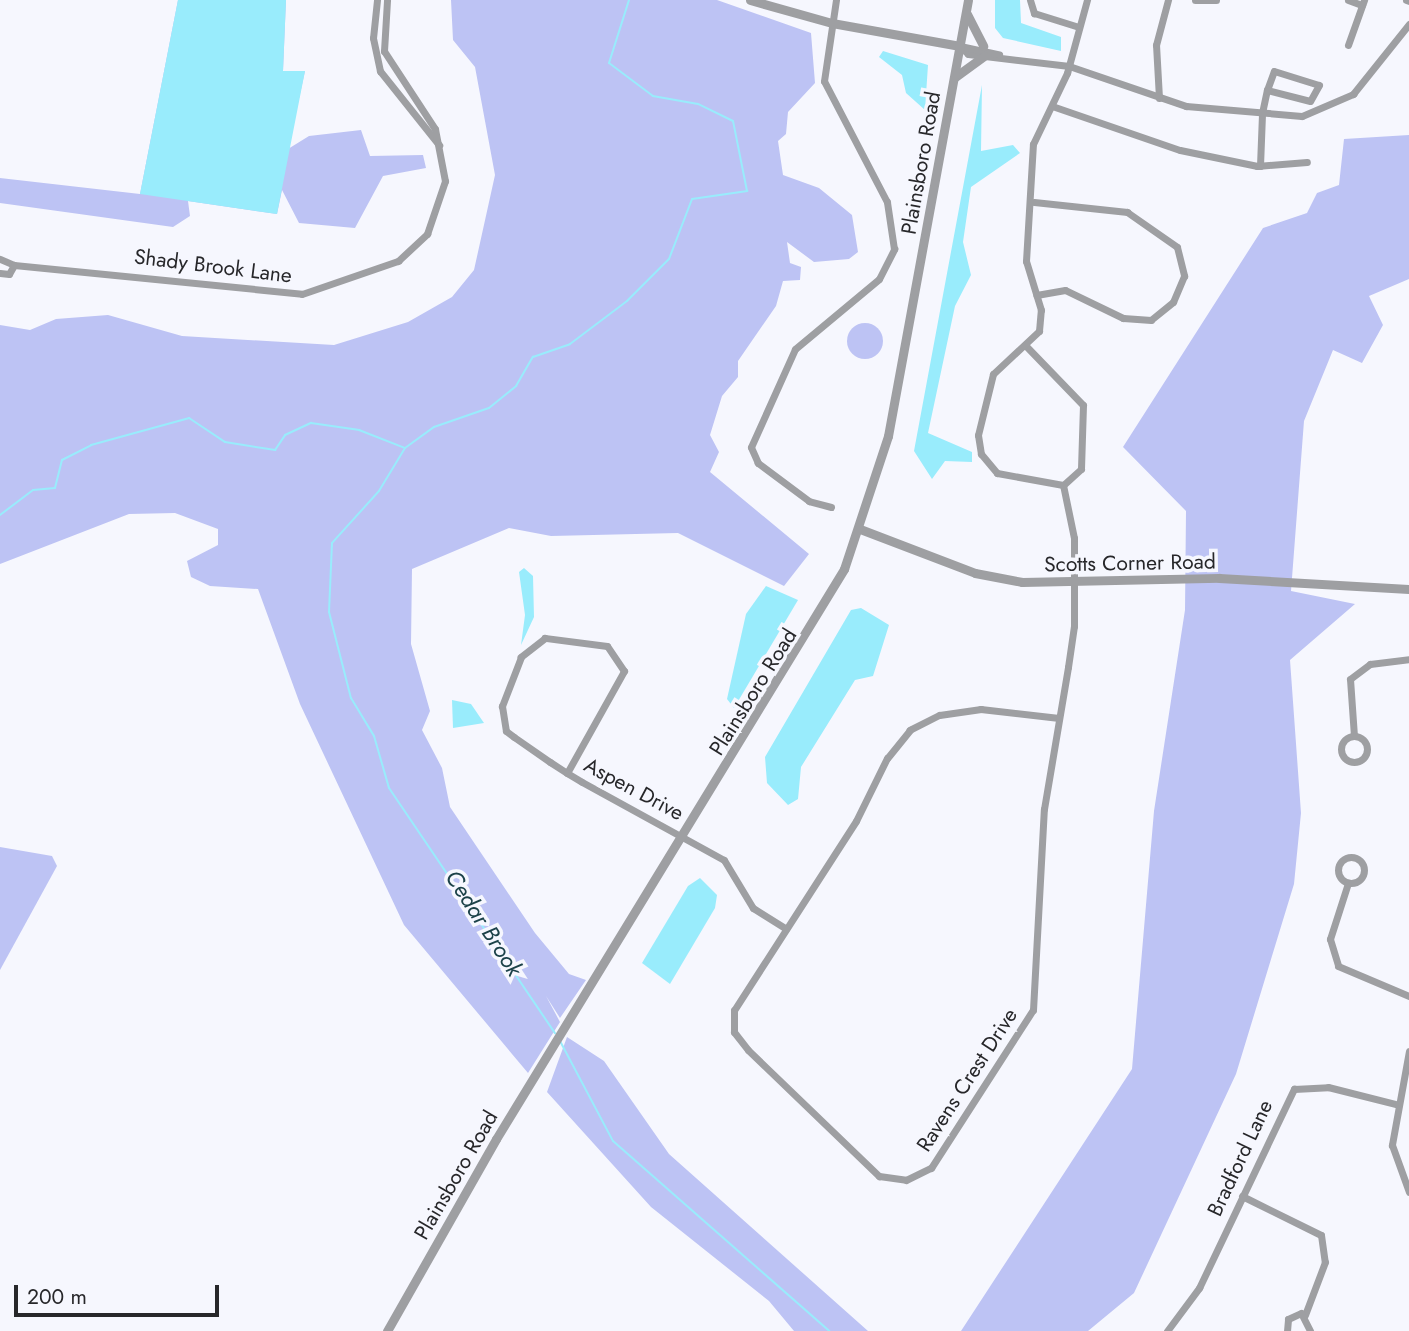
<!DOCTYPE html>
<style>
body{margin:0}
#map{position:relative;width:1409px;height:1331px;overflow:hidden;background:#f6f7fe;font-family:Jost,sans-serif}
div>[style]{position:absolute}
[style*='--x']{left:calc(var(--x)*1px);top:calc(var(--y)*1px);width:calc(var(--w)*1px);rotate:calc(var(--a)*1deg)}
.green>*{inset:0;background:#bdc3f4}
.round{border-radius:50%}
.water>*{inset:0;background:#99ecfc}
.stream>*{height:2px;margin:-1px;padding:0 1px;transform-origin:1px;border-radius:1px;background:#99ecfc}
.minor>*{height:7px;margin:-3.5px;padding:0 3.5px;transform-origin:3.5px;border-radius:3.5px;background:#9e9fa2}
.minor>.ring{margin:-3.5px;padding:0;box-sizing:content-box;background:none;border:7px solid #9e9fa2;border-radius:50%}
.tertiary>*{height:9px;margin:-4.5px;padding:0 4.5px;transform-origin:4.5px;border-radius:4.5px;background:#9e9fa2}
span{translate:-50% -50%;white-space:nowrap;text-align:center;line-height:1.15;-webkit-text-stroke:7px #f6f7fe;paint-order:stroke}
.street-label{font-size:21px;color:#27272a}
.water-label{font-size:23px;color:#1c4249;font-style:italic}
.scale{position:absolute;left:14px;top:1285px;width:205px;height:32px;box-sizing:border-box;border:4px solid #27272a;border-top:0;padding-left:9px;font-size:21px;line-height:24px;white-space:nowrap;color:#27272a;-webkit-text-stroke:5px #f6f7fe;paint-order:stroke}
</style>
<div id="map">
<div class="green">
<i style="clip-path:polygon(178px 0,286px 0,283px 71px,305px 71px,288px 149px,309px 136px,361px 130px,370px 156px,423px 155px,426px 168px,383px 176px,355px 228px,299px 223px,282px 190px,277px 214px,188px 201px,190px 216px,173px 227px,0 203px,0 178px,140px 194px)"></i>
<i style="clip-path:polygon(451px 0,717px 0,811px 33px,815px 83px,788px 112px,786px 134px,778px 141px,783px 175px,819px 188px,852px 215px,858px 252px,849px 259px,814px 262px,787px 242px,790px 263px,801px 267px,800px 280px,783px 281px,776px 306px,738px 361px,738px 377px,722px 396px,710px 435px,719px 452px,710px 472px,809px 554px,784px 586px,678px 533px,551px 536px,509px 528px,412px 569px,411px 644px,430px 711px,422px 730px,442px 768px,450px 807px,535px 933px,569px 974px,586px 980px,560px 1018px,546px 996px,560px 1022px,528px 1073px,404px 925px,300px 704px,258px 589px,210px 586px,191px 577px,187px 561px,218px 545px,218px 529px,175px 513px,129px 514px,0 564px,0 325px,30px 330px,56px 319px,108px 315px,182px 336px,334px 345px,408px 322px,452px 297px,474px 270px,495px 175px,475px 67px,453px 40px)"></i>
<i style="clip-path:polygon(1409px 135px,1409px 279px,1369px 296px,1383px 325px,1362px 363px,1333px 350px,1304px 421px,1291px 591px,1355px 604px,1290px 660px,1301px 813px,1294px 884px,1236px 1074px,1134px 1293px,1088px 1331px,961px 1331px,1132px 1069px,1154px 811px,1185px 610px,1186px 511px,1123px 447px,1263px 228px,1307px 213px,1317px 193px,1339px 185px,1344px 139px)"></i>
<i class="round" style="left:847px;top:323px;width:36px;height:36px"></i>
<i style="clip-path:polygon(0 847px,52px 856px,57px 866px,0 970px)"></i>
<i style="clip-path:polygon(567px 1037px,604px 1061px,669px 1154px,868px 1331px,794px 1331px,769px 1301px,651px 1207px,547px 1092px)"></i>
</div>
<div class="water">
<i style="clip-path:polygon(178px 0,286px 0,283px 71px,305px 71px,277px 214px,140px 194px)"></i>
<i style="clip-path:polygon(995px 0,1020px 0,1021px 23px,1061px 37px,1061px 51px,1003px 38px,995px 28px)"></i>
<i style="clip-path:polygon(883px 51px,928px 65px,925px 110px,906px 93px,902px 75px,879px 57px)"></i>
<i style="clip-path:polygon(982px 85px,981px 151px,1013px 145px,1020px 153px,971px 187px,963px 242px,971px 275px,955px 306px,928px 433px,972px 452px,972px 462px,945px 461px,932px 479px,914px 451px)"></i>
<i style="clip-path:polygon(524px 568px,533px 576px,534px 617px,521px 645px,525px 615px,519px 572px)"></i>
<i style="clip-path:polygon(766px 586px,798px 600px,734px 708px,727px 699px,746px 614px)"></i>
<i style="clip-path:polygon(861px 608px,889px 625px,873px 676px,855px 680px,801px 767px,798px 799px,788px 805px,767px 783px,765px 757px,851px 610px)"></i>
<i style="clip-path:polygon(452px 700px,471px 704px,484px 723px,453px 728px)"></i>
<i style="clip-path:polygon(700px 878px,717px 895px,715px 908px,670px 984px,642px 963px,688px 886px)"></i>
</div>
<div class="stream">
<i style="--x:405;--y:448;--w:50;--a:121.2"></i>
<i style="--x:379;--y:491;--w:70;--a:132.1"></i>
<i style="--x:332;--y:543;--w:69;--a:92.5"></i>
<i style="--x:329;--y:612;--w:89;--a:75.7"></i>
<i style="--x:351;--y:698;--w:44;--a:58.8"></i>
<i style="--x:374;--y:736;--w:54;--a:73.9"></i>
<i style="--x:389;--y:788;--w:296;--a:55.9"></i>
<i style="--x:0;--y:515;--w:41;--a:-37.1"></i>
<i style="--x:33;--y:490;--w:22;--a:-5"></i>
<i style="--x:55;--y:488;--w:29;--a:-76"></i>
<i style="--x:62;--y:460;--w:33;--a:-27"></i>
<i style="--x:91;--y:445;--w:102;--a:-15.4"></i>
<i style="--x:189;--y:418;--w:43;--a:33.7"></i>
<i style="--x:225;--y:442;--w:51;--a:9.1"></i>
<i style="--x:275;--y:450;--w:18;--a:-56"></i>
<i style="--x:285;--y:435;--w:29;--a:-25"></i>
<i style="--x:311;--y:423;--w:49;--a:8.3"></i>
<i style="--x:359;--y:430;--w:49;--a:21.4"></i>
<i style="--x:405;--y:448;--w:36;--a:-36"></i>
<i style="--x:434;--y:427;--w:58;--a:-19.1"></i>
<i style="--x:489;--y:408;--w:35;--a:-39"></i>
<i style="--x:516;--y:386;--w:34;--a:-60"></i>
<i style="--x:533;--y:357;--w:39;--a:-19"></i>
<i style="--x:570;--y:344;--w:71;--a:-37"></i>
<i style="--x:627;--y:301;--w:59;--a:-45"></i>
<i style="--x:669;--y:259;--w:64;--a:-69"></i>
<i style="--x:692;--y:199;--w:56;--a:-8.3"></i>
<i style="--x:747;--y:191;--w:71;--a:-101.3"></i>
<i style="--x:733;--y:121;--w:39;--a:-154"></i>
<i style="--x:698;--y:104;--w:46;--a:-169.9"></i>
<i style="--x:653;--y:96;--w:55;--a:-143.1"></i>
<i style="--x:609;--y:63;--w:66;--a:-72.4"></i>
<i style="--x:560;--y:1041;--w:113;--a:62.1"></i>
<i style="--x:613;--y:1141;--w:288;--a:41.3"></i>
</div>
<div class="minor">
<i style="--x:377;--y:0;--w:38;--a:96"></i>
<i style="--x:373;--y:38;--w:34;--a:78"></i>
<i style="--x:380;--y:71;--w:95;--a:51.4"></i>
<i style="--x:1030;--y:0;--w:14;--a:73"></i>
<i style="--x:1034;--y:13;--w:47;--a:17.3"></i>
<i style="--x:1195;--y:0;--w:21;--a:0"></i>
<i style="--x:1348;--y:0;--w:15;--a:20"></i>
<i style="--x:1406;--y:0;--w:3;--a:18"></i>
<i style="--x:1348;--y:45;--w:48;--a:-70.4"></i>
<i style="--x:960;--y:46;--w:11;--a:45"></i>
<i style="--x:968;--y:54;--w:102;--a:6.8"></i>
<i style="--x:1069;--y:66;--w:124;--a:18.9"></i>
<i style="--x:1186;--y:106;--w:116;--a:4.9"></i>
<i style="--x:1302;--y:116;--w:56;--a:-23.3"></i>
<i style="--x:1353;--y:94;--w:90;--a:-51.3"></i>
<i style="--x:960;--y:46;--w:40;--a:12"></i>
<i style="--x:1159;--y:98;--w:53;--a:-93.2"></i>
<i style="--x:1156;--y:45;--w:47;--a:-75.1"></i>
<i style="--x:1052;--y:106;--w:135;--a:19"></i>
<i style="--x:1180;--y:150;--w:79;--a:11.7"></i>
<i style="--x:1257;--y:166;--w:50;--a:-4.6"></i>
<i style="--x:1260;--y:166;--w:53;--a:-87.8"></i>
<i style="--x:1262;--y:113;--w:24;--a:-78"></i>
<i style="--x:1267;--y:90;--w:20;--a:-70"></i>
<i style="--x:1274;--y:71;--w:47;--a:17.3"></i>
<i style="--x:1319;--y:85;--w:18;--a:119"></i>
<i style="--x:1310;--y:101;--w:44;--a:-165.7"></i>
<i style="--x:1034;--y:202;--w:94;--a:6.1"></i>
<i style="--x:1127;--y:212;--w:61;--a:35"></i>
<i style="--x:1177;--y:247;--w:30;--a:76"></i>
<i style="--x:1184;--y:276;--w:28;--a:113"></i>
<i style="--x:1173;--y:302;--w:28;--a:141"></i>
<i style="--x:1151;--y:320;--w:28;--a:-176"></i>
<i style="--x:1123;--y:318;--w:64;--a:-154.2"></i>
<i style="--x:1065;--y:290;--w:29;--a:170"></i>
<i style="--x:0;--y:259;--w:15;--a:23"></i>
<i style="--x:14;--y:265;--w:10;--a:119"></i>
<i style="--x:9;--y:274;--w:9;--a:-174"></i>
<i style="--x:14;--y:265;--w:289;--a:5.7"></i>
<i style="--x:302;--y:294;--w:102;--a:-19"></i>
<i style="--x:398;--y:261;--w:40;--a:-43"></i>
<i style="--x:427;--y:234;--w:56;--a:-71.2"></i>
<i style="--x:445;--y:181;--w:53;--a:-100.9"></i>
<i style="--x:435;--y:129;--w:93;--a:-123.2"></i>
<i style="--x:384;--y:51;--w:51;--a:-86.6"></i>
<i style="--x:1026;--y:346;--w:82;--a:46"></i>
<i style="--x:1083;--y:405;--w:64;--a:91.8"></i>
<i style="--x:1081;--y:469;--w:24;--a:138"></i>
<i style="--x:1063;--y:485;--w:67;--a:-169.7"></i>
<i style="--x:997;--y:473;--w:25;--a:-130"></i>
<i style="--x:981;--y:454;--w:19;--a:-99"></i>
<i style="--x:978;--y:435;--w:63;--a:-76.2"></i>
<i style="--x:993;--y:374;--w:63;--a:-43.1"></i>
<i style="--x:1039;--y:331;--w:21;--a:-85"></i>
<i style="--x:1041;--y:310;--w:51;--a:-107"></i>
<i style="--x:1026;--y:261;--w:117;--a:-86.6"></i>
<i style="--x:1033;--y:144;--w:79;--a:-64.4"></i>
<i style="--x:1067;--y:73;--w:76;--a:-74.7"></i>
<i style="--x:831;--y:507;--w:23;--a:-165"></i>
<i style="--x:809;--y:501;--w:64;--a:-143.3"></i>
<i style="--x:758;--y:463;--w:17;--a:-114"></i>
<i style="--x:751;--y:447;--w:107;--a:-65.8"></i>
<i style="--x:795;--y:349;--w:109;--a:-39.8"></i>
<i style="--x:879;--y:279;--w:34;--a:-63"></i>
<i style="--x:894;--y:249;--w:48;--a:-98.5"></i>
<i style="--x:887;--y:202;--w:136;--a:-117.5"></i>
<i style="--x:824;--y:81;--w:82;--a:-81.6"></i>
<i style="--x:1059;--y:718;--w:79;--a:-173.4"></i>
<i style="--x:981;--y:709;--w:42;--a:171.9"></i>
<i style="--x:939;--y:715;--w:33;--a:153"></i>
<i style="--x:910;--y:730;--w:36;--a:129"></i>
<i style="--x:887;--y:758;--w:70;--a:116.2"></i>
<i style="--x:856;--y:821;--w:225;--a:122.8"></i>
<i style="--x:734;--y:1010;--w:22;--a:90"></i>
<i style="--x:734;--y:1032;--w:23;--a:52"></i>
<i style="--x:748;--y:1050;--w:182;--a:43.9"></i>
<i style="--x:879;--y:1176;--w:27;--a:8"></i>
<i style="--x:906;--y:1180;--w:28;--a:-26"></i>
<i style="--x:931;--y:1168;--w:188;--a:-57.2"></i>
<i style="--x:1033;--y:1010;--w:201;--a:-86.9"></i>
<i style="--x:1044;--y:809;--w:144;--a:-80.4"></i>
<i style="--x:1068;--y:667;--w:41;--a:-81.7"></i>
<i style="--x:1074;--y:626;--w:88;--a:-90"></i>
<i style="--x:1074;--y:538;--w:54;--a:-101.7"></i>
<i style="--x:1354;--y:736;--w:57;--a:-94"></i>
<i style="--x:1350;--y:679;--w:25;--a:-37"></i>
<i style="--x:1370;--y:664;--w:39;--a:-7"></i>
<i class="ring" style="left:1341px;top:736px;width:19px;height:19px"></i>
<i style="--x:567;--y:773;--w:117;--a:-60.8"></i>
<i style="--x:624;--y:671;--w:30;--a:-124"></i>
<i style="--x:607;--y:646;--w:63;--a:-172.6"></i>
<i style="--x:545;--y:638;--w:31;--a:142"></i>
<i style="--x:521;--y:657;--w:53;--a:111.2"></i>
<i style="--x:502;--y:706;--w:25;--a:81"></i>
<i style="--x:506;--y:731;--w:10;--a:37"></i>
<i style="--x:514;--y:737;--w:44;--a:34.8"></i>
<i style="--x:550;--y:762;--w:20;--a:33"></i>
<i style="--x:567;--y:773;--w:17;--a:31"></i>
<i style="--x:582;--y:782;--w:162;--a:28.8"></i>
<i style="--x:724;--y:860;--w:56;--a:58.9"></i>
<i style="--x:753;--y:908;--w:39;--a:32"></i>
<i class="ring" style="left:1338px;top:857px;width:19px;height:19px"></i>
<i style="--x:1348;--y:883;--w:59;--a:107.8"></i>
<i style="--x:1330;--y:939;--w:28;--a:73"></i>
<i style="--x:1338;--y:966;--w:77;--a:22.9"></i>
<i style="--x:1409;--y:1051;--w:96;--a:100.3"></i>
<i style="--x:1392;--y:1145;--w:50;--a:70.1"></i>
<i style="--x:1242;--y:1196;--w:88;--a:26.3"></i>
<i style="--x:1321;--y:1235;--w:27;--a:82"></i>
<i style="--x:1325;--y:1262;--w:57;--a:110.7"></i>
<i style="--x:1167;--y:1331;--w:54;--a:-53.3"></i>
<i style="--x:1199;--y:1288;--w:221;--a:-64.5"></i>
<i style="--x:1294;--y:1089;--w:34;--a:-3"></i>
<i style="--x:1328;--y:1087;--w:69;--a:14.2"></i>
<i style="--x:1287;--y:1331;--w:12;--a:-85"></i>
<i style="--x:1288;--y:1319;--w:14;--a:-25"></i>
<i style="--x:1301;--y:1313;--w:20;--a:63"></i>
</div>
<div class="tertiary">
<i style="--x:750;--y:0;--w:85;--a:15.7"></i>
<i style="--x:832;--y:23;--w:130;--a:10.2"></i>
<i style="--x:967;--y:14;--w:36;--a:63"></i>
<i style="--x:955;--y:77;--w:36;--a:-36"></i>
<i style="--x:860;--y:529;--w:123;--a:20.9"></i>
<i style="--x:975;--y:573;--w:48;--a:10.8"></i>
<i style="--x:1022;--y:582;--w:197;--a:-1.2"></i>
<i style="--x:1219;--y:578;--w:190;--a:3.3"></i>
<i style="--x:387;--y:1331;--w:221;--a:-60.4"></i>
<i style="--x:496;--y:1139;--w:668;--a:-58.59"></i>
<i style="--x:844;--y:569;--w:140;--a:-71.7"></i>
<i style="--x:888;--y:436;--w:443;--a:-79.6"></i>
</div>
<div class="street-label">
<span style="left:921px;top:163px;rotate:-80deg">Plainsboro Road</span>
<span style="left:213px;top:266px;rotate:7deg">Shady Brook Lane</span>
<span style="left:1130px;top:563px;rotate:-1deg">Scotts Corner Road</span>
<span style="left:753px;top:692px;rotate:-58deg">Plainsboro Road</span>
<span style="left:634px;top:789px;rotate:28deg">Aspen Drive</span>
<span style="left:967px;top:1080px;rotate:-57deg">Ravens Crest Drive</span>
<span style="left:1240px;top:1158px;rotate:-65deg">Bradford Lane</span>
<span style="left:456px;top:1175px;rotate:-60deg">Plainsboro Road</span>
</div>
<div class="water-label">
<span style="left:484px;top:923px;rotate:57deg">Cedar Brook</span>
</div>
<div class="scale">200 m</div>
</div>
